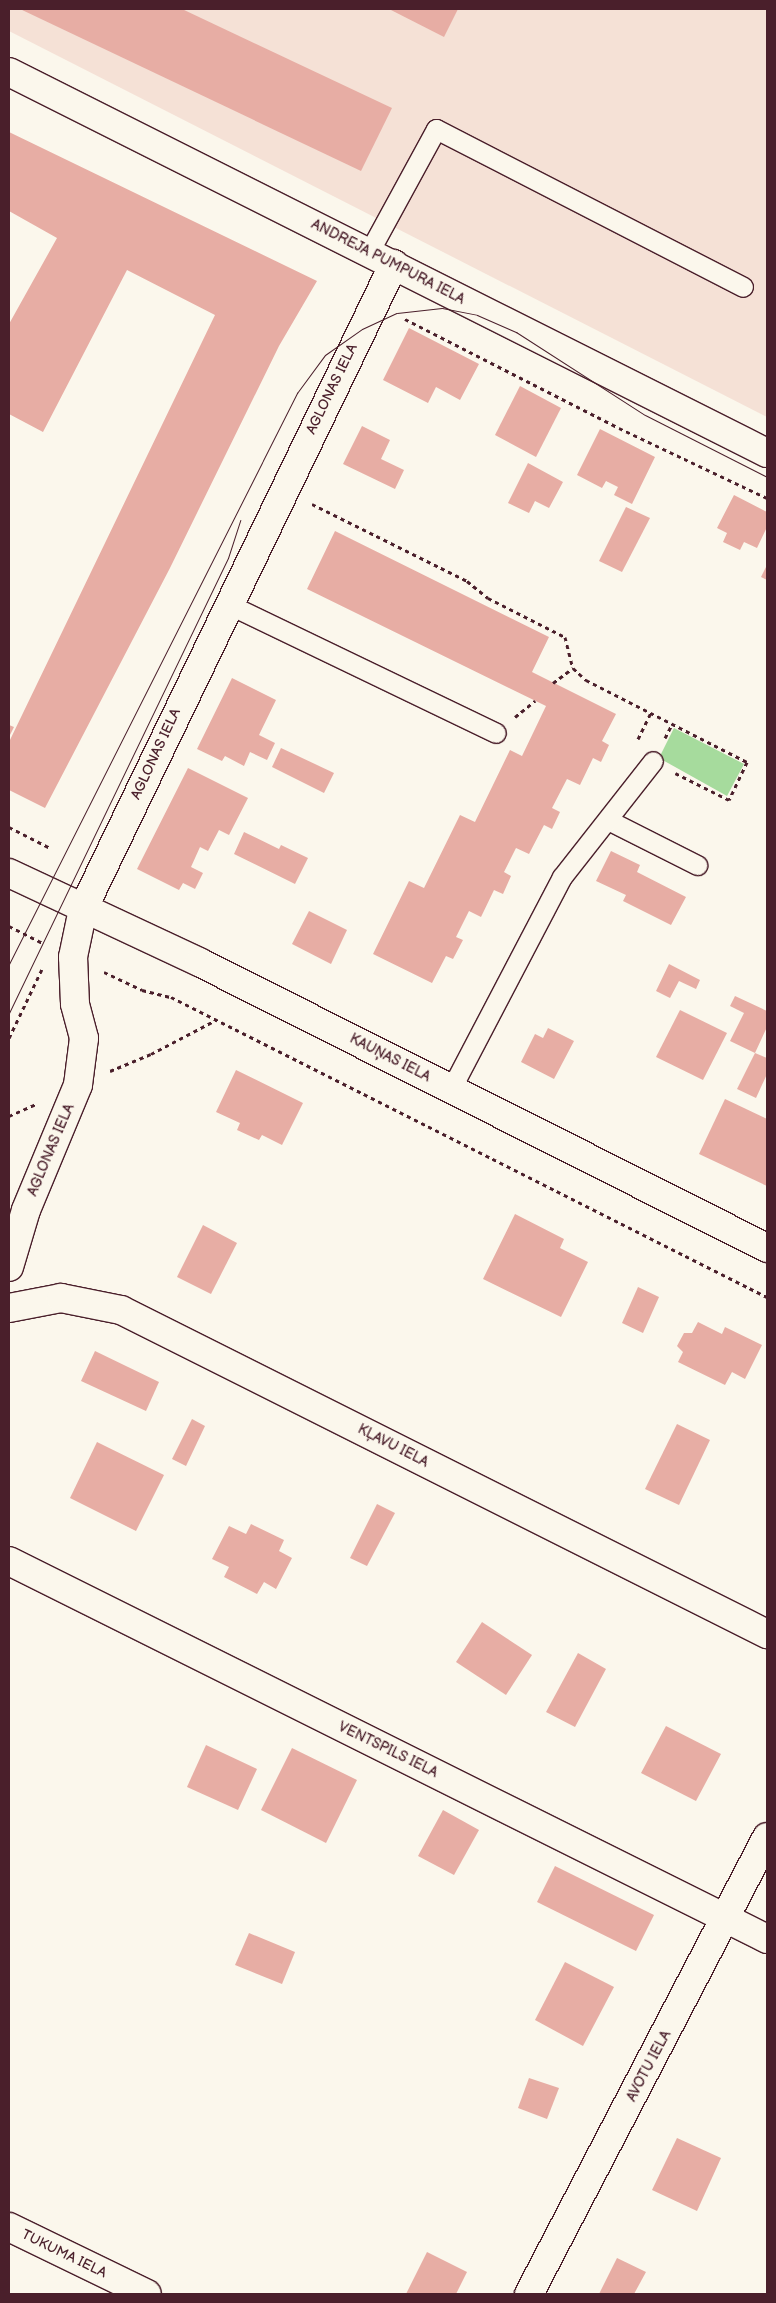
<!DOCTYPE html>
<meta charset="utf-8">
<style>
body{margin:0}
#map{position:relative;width:776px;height:2303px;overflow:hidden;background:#fbf7ec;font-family:"Balsamiq Sans",sans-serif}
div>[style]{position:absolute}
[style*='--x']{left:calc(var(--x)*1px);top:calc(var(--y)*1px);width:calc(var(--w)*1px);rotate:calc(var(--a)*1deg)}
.built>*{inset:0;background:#f5e1d6}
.green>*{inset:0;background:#a6db9d}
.building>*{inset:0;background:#e7ada4}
.path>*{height:3px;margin-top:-1.5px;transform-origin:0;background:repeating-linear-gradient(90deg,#4a1f2b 0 4px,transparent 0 8px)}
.roads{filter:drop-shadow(1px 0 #4a1f2b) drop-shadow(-1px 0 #4a1f2b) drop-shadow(0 1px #4a1f2b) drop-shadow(0 -1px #4a1f2b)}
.service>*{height:19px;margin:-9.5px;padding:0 9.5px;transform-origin:9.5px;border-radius:9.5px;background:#fbf7ec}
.minor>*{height:28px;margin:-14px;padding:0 14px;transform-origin:14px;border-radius:14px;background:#fbf7ec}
.tertiary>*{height:28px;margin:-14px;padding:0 14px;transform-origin:14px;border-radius:14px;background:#fbf7ec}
.tram>*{height:1px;margin:-0.5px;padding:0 0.5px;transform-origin:0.5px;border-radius:0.5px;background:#4a1f2b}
span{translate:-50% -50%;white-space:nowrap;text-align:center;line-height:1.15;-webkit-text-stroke:4px #fbf7ec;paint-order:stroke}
.street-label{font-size:14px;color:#4a1f2b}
.frame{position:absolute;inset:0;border:10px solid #4a1f2b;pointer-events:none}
</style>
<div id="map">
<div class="built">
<i style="clip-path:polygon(9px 9px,767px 9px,767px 417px,9px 31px)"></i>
</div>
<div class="green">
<i style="clip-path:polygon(674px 728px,744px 764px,727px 796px,659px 758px)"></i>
</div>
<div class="building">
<i style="clip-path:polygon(20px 9px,182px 9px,392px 108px,361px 171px)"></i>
<i style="clip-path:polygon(389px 9px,458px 9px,444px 37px)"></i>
<i style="clip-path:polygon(9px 132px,317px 281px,279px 346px,170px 568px,45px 808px,9px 790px,9px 742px,215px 315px,127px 270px,43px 432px,9px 414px,9px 324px,57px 238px,9px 211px)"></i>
<i style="clip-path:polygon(409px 328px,479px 364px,460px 400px,436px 387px,428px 403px,383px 380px)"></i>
<i style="clip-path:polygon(520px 386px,561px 408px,536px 457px,495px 435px)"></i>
<i style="clip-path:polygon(362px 426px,390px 440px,381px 459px,404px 470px,395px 489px,343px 464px)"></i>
<i style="clip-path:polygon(600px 429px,655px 457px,632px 504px,614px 495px,618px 487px,606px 481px,602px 488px,577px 475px)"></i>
<i style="clip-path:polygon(528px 463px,563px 482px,549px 508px,535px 501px,529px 513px,508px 503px)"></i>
<i style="clip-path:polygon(734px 495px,767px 512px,767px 527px,757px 548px,744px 542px,740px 550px,723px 542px,727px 533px,717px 528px)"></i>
<i style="clip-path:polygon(626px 507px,650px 518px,622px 572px,599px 561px)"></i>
<i style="clip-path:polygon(335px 531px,549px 637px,532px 672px,616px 714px,602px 741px,609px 745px,601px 762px,593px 758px,580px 785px,567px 779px,552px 808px,560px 812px,552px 829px,544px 825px,529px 854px,516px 848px,504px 872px,511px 876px,503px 894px,494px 890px,481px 917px,469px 911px,456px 937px,463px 940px,453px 959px,446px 956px,432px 983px,373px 954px,409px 881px,424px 888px,460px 815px,475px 822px,510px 750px,522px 756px,546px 706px,307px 589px)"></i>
<i style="clip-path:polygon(767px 565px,767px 580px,761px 577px)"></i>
<i style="clip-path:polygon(232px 678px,276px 700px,259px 735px,275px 743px,267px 760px,250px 752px,244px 766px,225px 756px,222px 761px,197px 749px)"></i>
<i style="clip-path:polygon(9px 725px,14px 727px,9px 737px)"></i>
<i style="clip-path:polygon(281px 748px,334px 773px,324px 793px,272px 767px)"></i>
<i style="clip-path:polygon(188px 768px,248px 798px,229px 835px,219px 830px,208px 851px,200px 847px,191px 867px,203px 873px,195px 889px,183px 883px,179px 890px,137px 869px)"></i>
<i style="clip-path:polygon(244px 832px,279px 849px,281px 845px,308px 858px,295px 884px,234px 854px)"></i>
<i style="clip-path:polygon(611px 851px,640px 865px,637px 872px,686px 897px,671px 925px,623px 901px,626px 895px,596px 881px)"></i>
<i style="clip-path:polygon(309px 911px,347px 930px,331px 964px,292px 944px)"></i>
<i style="clip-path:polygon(669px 964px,700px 980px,696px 989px,679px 981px,670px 998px,656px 991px)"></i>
<i style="clip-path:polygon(735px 996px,767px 1011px,767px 1027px,755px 1053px,730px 1041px,744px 1013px,730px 1006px)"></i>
<i style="clip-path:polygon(680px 1010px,727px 1033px,703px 1080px,656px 1057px)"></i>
<i style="clip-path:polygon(548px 1028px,574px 1041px,554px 1079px,521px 1062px,535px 1034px,543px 1038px)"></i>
<i style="clip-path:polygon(755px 1053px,767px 1058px,767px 1074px,756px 1098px,737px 1089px)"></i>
<i style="clip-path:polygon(236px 1070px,303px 1103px,282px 1145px,262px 1135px,259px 1140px,237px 1130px,240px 1123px,216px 1112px)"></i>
<i style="clip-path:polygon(725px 1099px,767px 1119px,767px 1186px,699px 1154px)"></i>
<i style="clip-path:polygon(515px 1214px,564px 1239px,560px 1248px,588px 1262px,561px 1317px,483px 1279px)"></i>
<i style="clip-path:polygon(203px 1225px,237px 1243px,211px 1294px,177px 1277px)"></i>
<i style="clip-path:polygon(638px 1287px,659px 1297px,643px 1333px,622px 1323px)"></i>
<i style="clip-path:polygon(698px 1322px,722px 1334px,725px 1327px,762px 1345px,745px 1379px,732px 1372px,725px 1385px,678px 1362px,683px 1352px,677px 1346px,684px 1333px,692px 1333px)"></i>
<i style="clip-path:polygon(95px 1351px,159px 1382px,146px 1411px,81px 1381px)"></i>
<i style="clip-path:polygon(192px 1419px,205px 1426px,186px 1466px,172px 1459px)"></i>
<i style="clip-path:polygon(677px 1424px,710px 1440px,679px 1505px,645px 1489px)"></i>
<i style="clip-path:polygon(97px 1442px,164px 1475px,136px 1531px,70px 1498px)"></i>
<i style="clip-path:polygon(377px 1504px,395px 1513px,367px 1566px,350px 1558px)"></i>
<i style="clip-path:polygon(251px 1524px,284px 1540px,279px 1551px,292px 1558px,276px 1589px,264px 1582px,257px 1594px,224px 1577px,229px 1567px,212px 1559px,229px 1526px,246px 1534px)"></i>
<i style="clip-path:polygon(482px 1622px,532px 1655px,506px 1695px,456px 1662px)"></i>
<i style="clip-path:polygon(578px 1653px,606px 1669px,575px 1727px,546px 1712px)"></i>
<i style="clip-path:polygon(666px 1726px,721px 1754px,696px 1801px,641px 1773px)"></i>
<i style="clip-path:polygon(206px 1745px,257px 1769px,238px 1810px,187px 1787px)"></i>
<i style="clip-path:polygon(292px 1748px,357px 1780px,326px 1843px,261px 1810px)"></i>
<i style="clip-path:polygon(443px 1810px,479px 1830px,454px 1875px,418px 1856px)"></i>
<i style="clip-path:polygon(555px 1866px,654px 1915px,636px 1951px,537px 1902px)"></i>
<i style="clip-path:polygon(249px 1933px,295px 1952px,282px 1984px,235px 1965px)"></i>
<i style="clip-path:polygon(565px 1962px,614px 1987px,583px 2046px,535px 2020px)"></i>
<i style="clip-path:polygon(529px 2078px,559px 2088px,547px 2119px,518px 2108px)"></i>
<i style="clip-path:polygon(677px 2138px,721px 2158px,697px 2211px,652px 2190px)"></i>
<i style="clip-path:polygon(427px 2252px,467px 2272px,456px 2294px,406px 2294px)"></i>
<i style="clip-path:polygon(617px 2258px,646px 2272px,634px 2294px,599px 2294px)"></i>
</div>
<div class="path">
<i style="--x:405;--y:319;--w:240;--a:27"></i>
<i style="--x:619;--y:428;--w:164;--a:25.3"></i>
<i style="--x:312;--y:504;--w:173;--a:26.4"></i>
<i style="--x:467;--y:581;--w:27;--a:39"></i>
<i style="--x:488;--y:598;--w:86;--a:26.9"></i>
<i style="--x:565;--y:637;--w:32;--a:76"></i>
<i style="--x:573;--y:668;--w:18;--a:43"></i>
<i style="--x:586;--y:680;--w:181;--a:27"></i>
<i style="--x:747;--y:762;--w:42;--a:115.3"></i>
<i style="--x:729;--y:800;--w:60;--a:-153.4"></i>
<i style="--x:553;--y:683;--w:25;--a:-37"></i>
<i style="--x:515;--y:717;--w:26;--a:-39"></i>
<i style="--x:665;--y:738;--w:16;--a:-63"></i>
<i style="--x:638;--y:739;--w:30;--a:-64"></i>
<i style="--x:9;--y:827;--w:46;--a:27.1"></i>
<i style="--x:9;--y:926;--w:39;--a:27"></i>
<i style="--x:104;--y:972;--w:42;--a:25.3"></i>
<i style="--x:142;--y:990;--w:30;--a:14"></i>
<i style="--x:171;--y:997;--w:667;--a:26.72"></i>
<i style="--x:9;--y:1038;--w:76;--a:-64.4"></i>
<i style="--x:110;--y:1071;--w:44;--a:-22.5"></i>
<i style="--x:151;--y:1054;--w:73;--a:-27.6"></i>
<i style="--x:9;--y:1116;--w:30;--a:-24"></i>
</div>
<div class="roads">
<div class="service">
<i style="--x:369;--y:252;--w:140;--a:-61.4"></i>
<i style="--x:436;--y:129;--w:345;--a:27.2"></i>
<i style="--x:228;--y:604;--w:297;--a:25.7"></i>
<i style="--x:608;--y:820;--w:100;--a:26.8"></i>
<i style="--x:451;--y:1089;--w:239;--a:-62.4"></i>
<i style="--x:562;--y:877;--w:147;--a:-51.9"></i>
</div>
<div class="minor">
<i style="--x:9;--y:72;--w:848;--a:26.69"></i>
<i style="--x:9;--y:1267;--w:59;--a:-73.4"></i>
<i style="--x:26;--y:1210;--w:135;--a:-67.4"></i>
<i style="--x:78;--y:1085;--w:47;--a:-82.7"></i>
<i style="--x:84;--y:1038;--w:35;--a:-105"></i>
<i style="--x:75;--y:1004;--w:47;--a:-92.4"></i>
<i style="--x:73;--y:957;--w:49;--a:-78.2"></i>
<i style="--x:83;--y:909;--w:716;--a:-64.26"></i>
<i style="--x:9;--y:1308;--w:53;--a:-10.9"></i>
<i style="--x:61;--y:1298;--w:61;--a:11.3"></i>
<i style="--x:121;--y:1310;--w:723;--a:26.64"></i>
<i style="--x:9;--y:1561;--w:847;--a:26.5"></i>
<i style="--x:9;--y:2227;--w:153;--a:25.9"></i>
<i style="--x:529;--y:2294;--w:515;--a:-62.49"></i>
</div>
<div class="tertiary">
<i style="--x:9;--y:873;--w:210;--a:25.1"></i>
<i style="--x:199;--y:962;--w:636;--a:26.73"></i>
</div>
</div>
<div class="tram">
<i style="--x:9;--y:964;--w:640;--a:-63.23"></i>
<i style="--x:297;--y:393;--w:47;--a:-53.6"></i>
<i style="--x:325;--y:355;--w:45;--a:-35.1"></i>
<i style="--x:362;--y:329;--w:38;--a:-25"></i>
<i style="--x:397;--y:313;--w:45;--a:-6.3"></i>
<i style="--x:442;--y:308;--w:36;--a:11"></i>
<i style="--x:477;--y:315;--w:43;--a:23.6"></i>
<i style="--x:516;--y:332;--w:153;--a:32.8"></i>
<i style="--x:645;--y:415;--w:137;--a:26.9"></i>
<i style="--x:9;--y:1013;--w:505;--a:-64.3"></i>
<i style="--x:228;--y:558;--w:40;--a:-72"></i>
</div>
<div class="street-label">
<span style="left:388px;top:262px;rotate:27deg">ANDREJA PUMPURA IELA</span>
<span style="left:332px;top:389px;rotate:-64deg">AGLONAS IELA</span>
<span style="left:156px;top:754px;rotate:-65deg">AGLONAS IELA</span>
<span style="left:390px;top:1058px;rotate:27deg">KAUŅAS IELA</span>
<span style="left:51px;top:1150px;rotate:-67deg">AGLONAS IELA</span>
<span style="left:393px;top:1446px;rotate:27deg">KĻAVU IELA</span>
<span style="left:388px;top:1750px;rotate:26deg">VENTSPILS IELA</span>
<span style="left:649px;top:2066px;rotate:-62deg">AVOTU IELA</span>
<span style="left:64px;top:2254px;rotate:26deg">TUKUMA IELA</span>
</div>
<div class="frame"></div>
</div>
